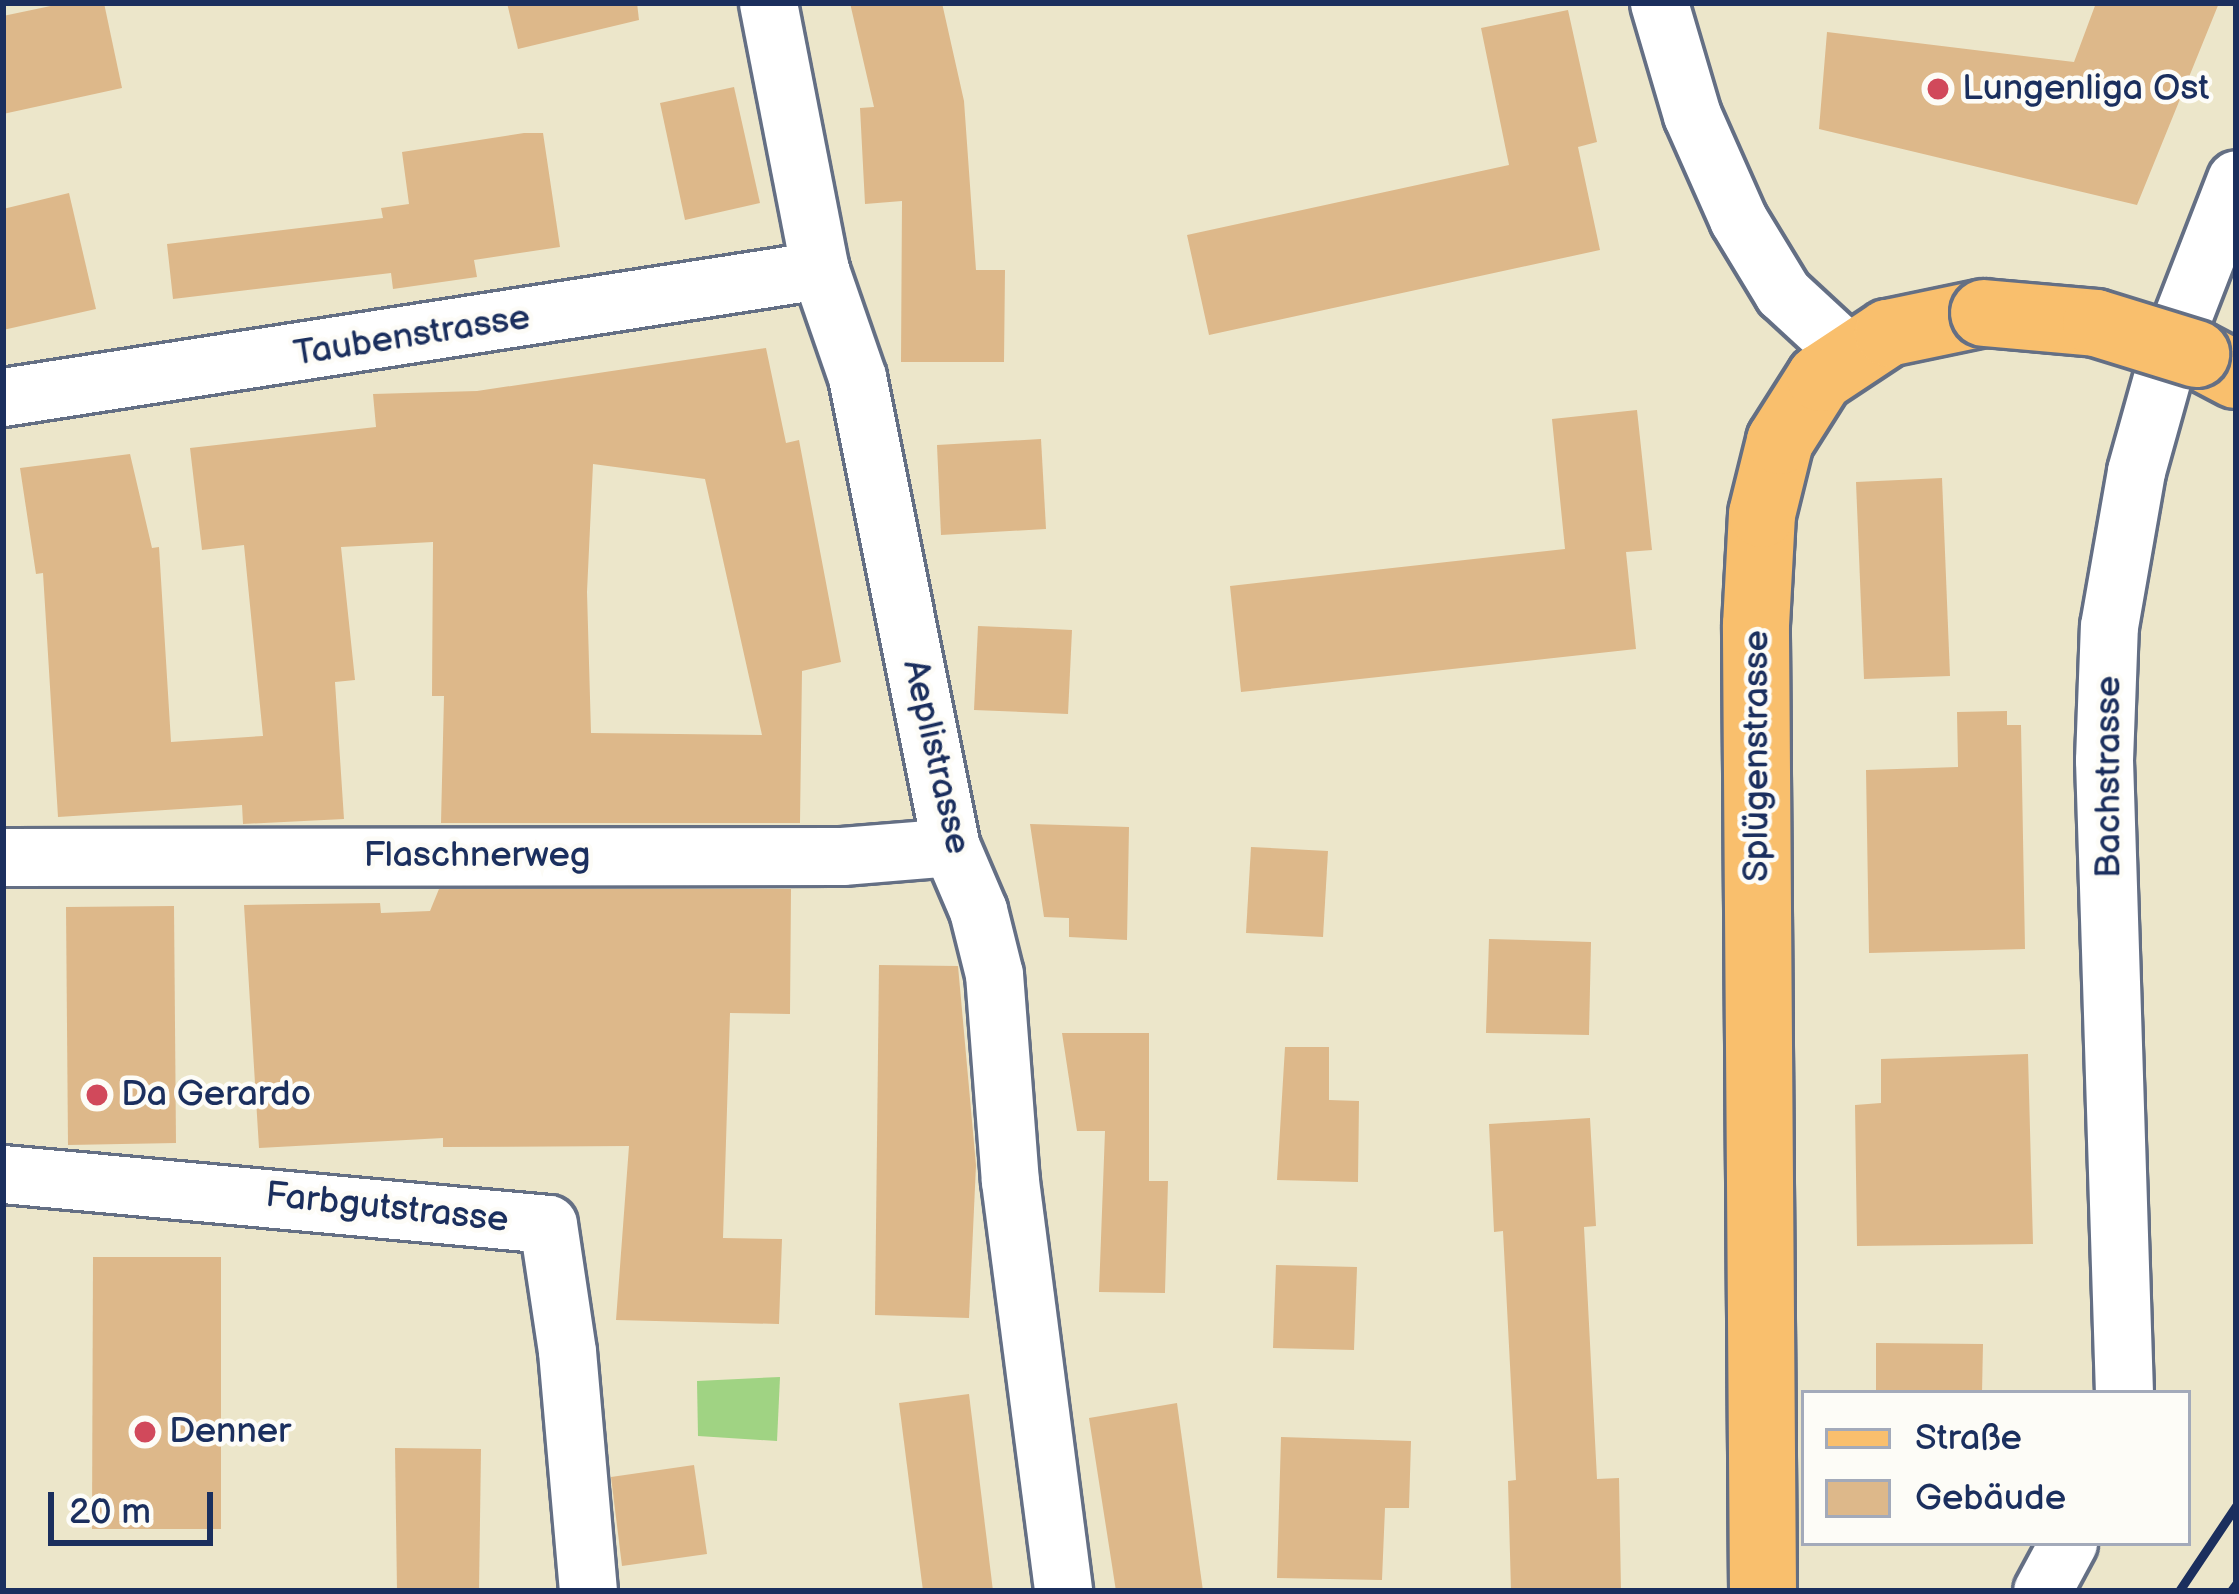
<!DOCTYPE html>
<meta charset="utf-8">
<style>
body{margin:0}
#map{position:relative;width:2239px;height:1594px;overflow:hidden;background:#ece6ca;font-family:"Balsamiq Sans",sans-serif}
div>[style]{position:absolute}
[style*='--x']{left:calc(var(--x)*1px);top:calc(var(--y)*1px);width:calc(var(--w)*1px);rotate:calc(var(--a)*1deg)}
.green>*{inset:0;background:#a0d383}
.building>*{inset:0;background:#ddb88a}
.roads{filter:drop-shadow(3px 0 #646f84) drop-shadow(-3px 0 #646f84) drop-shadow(0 3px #646f84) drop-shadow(0 -3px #646f84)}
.minor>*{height:57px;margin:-28.5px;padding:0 28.5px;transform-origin:28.5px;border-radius:28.5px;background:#fff}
.major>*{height:66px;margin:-33px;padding:0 33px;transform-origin:33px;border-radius:33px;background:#f9bf6d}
.rail>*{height:9px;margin:-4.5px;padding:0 4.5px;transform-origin:4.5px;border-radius:4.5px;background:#1b2f5e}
.bridges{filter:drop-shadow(3px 0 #646f84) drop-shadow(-3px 0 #646f84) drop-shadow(0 3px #646f84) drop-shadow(0 -3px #646f84)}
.major-bridge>*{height:66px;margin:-33px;padding:0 33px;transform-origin:33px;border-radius:33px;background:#f9bf6d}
.dots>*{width:33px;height:33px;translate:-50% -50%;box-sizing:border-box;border:6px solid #fdfcf7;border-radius:50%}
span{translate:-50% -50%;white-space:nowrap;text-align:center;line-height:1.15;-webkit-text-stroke:9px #fdfcf7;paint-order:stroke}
.poi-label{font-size:36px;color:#1b2f5e}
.left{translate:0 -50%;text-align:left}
.street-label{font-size:36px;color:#1b2f5e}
.frame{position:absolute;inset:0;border:6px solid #1b2f5e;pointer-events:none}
.legend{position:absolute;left:1801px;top:1390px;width:390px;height:156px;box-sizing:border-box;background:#fdfcf7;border:3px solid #a3aaba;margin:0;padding:15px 21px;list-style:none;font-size:36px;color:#1b2f5e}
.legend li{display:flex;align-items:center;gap:24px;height:60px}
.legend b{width:60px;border:3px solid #a3aaba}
.scale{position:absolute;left:48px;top:1492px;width:165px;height:54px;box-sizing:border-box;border:6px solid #1b2f5e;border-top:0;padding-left:15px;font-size:36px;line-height:42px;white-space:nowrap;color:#1b2f5e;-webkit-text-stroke:9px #fdfcf7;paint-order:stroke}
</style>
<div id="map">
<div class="green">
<i style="clip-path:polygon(780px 1377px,777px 1441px,698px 1436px,697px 1381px)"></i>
</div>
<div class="building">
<i style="clip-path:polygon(65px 3px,104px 3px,122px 88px,3px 114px,3px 16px)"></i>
<i style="clip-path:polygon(507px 3px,637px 3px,639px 20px,518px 49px)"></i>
<i style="clip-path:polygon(850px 3px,942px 3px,964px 101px,976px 270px,1005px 270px,1004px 362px,901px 362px,902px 201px,865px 204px,860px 108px,874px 107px)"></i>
<i style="clip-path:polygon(2096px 3px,2219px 3px,2137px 205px,1819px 129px,1827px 32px,2074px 62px)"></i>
<i style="clip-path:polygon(1568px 10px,1597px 142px,1578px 147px,1600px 250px,1209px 335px,1187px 235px,1509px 165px,1481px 28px)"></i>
<i style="clip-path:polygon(734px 87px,760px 203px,685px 220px,660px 103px)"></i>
<i style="clip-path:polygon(524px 133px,543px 133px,560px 247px,474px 260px,477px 277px,393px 289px,391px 273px,173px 299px,167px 244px,383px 218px,381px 208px,409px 204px,402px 152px)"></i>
<i style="clip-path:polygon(69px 193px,96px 309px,3px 330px,3px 209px)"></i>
<i style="clip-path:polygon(evenodd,766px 348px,786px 443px,799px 440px,841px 662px,802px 671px,800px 823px,441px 823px,444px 696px,432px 696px,433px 542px,341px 547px,355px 680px,335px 682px,344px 819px,243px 824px,242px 805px,58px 817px,43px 573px,36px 574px,20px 468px,130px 454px,152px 548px,159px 547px,171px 742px,263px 736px,244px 545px,202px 550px,190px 448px,376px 427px,373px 394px,477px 391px,766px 348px,593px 464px,705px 479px,762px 735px,591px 733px,587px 592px,593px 464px)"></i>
<i style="clip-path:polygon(1637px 410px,1652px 550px,1626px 552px,1636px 649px,1241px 692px,1230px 586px,1565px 549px,1552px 419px)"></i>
<i style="clip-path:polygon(1041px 439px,1046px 529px,941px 535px,937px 445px)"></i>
<i style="clip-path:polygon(1942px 478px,1950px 676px,1864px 679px,1856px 482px)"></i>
<i style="clip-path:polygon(978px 626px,1072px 630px,1068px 714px,974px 710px)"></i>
<i style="clip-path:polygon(2007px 711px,2007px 725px,2021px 725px,2025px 949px,1869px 953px,1866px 770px,1958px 767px,1957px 712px)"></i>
<i style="clip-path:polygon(1030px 824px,1129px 827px,1127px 940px,1069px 937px,1069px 918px,1044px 917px)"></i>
<i style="clip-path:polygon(1251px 847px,1328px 851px,1323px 937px,1246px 933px)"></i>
<i style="clip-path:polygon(439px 889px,791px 889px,790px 1014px,730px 1013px,723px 1238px,782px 1239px,779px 1324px,616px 1320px,629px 1146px,443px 1147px,443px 1138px,259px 1148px,244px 905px,380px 903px,381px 913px,430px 911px)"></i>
<i style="clip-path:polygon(174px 906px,176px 1143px,68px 1145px,66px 907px)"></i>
<i style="clip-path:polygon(1489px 939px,1591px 942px,1589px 1035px,1486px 1033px)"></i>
<i style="clip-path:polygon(879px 965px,958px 966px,976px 1165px,969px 1318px,875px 1315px)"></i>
<i style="clip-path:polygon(1062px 1033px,1149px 1033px,1149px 1181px,1168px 1181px,1165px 1293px,1099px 1292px,1105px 1131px,1077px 1131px)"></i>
<i style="clip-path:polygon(1285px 1047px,1329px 1047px,1329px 1100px,1359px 1101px,1358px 1182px,1277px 1180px)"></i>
<i style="clip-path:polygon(2028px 1054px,2033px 1244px,1857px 1246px,1855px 1105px,1881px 1103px,1881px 1059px)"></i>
<i style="clip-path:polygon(1590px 1118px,1596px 1226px,1584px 1227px,1597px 1479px,1619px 1478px,1621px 1591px,1511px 1591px,1508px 1481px,1516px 1480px,1503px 1231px,1494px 1232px,1489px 1124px)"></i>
<i style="clip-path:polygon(93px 1257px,221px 1257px,221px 1529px,92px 1529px)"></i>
<i style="clip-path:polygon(1276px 1265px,1357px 1267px,1354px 1350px,1273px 1348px)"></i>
<i style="clip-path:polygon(1876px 1343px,1983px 1344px,1982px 1393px,1876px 1393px)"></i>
<i style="clip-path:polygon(969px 1394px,993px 1591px,923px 1591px,899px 1403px)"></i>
<i style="clip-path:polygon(1177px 1403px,1203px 1591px,1116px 1591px,1089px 1418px)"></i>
<i style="clip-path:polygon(1281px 1437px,1411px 1441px,1409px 1508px,1385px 1508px,1382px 1580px,1277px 1578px)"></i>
<i style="clip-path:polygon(395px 1448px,481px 1449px,479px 1591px,397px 1591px)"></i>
<i style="clip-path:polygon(694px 1465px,707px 1554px,622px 1566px,611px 1477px)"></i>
</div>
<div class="roads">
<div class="minor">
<i style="--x:768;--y:3;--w:272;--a:79"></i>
<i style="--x:820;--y:270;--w:113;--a:70.9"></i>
<i style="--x:857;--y:377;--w:479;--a:78.7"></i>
<i style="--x:951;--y:847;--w:69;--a:66.8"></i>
<i style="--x:978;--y:910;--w:66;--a:76"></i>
<i style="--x:994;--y:974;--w:208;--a:85.6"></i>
<i style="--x:1010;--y:1181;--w:413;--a:82.6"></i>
<i style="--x:1659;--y:3;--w:117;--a:73.6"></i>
<i style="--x:1692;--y:115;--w:114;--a:66.1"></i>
<i style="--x:1738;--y:219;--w:87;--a:58.7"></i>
<i style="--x:1783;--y:293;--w:90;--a:42.7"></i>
<i style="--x:3;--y:397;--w:827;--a:-8.84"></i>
<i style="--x:3;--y:857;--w:839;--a:-0.07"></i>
<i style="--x:842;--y:856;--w:109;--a:-4.7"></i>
<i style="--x:3;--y:1174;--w:547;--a:5.24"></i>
<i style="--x:548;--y:1224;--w:128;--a:81.5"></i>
<i style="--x:567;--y:1351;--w:241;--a:85"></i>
<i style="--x:2124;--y:1393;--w:633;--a:-91.81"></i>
<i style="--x:2104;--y:760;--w:134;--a:-87.9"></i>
<i style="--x:2109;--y:626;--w:157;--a:-80.1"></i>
<i style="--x:2136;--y:471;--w:127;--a:-74.4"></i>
<i style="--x:2170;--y:349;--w:182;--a:-68.8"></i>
<i style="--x:2042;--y:1591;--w:55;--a:-61.6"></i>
</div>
<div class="major">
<i style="--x:2196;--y:354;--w:45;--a:27.7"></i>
<i style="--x:1763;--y:1591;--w:966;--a:-90.42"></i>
<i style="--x:1756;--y:625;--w:111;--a:-86.9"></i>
<i style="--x:1762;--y:514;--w:75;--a:-76.1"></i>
<i style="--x:1780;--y:441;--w:75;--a:-57.6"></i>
<i style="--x:1820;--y:378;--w:82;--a:-33.5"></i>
<i style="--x:1888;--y:333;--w:98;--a:-11.8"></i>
</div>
</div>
<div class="rail">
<i style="--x:2179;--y:1591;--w:102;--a:-56.2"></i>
<i style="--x:2231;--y:1591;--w:9;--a:-54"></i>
</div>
<div class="bridges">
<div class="major-bridge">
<i style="--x:1984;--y:313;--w:112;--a:5.1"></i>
<i style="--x:2096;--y:323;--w:105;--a:17.2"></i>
</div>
</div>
<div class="dots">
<i style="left:1938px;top:89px;background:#d1495b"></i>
<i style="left:97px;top:1095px;background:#d1495b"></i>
<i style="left:145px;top:1432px;background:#d1495b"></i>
</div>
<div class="poi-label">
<span class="left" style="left:1962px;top:89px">Lungenliga Ost</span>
<span class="left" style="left:121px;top:1095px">Da Gerardo</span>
<span class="left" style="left:169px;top:1432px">Denner</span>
</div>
<div class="street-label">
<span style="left:412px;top:336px;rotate:-9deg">Taubenstrasse</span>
<span style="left:1757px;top:756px;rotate:-90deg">Splügenstrasse</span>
<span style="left:936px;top:757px;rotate:77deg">Aeplistrasse</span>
<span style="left:2109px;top:777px;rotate:-90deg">Bachstrasse</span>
<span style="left:477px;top:856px">Flaschnerweg</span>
<span style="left:387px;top:1208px;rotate:6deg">Farbgutstrasse</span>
</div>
<div class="frame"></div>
<ul class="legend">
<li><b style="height:15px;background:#f9bf6d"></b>Straße</li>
<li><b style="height:33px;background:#ddb88a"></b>Gebäude</li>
</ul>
<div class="scale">20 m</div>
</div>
